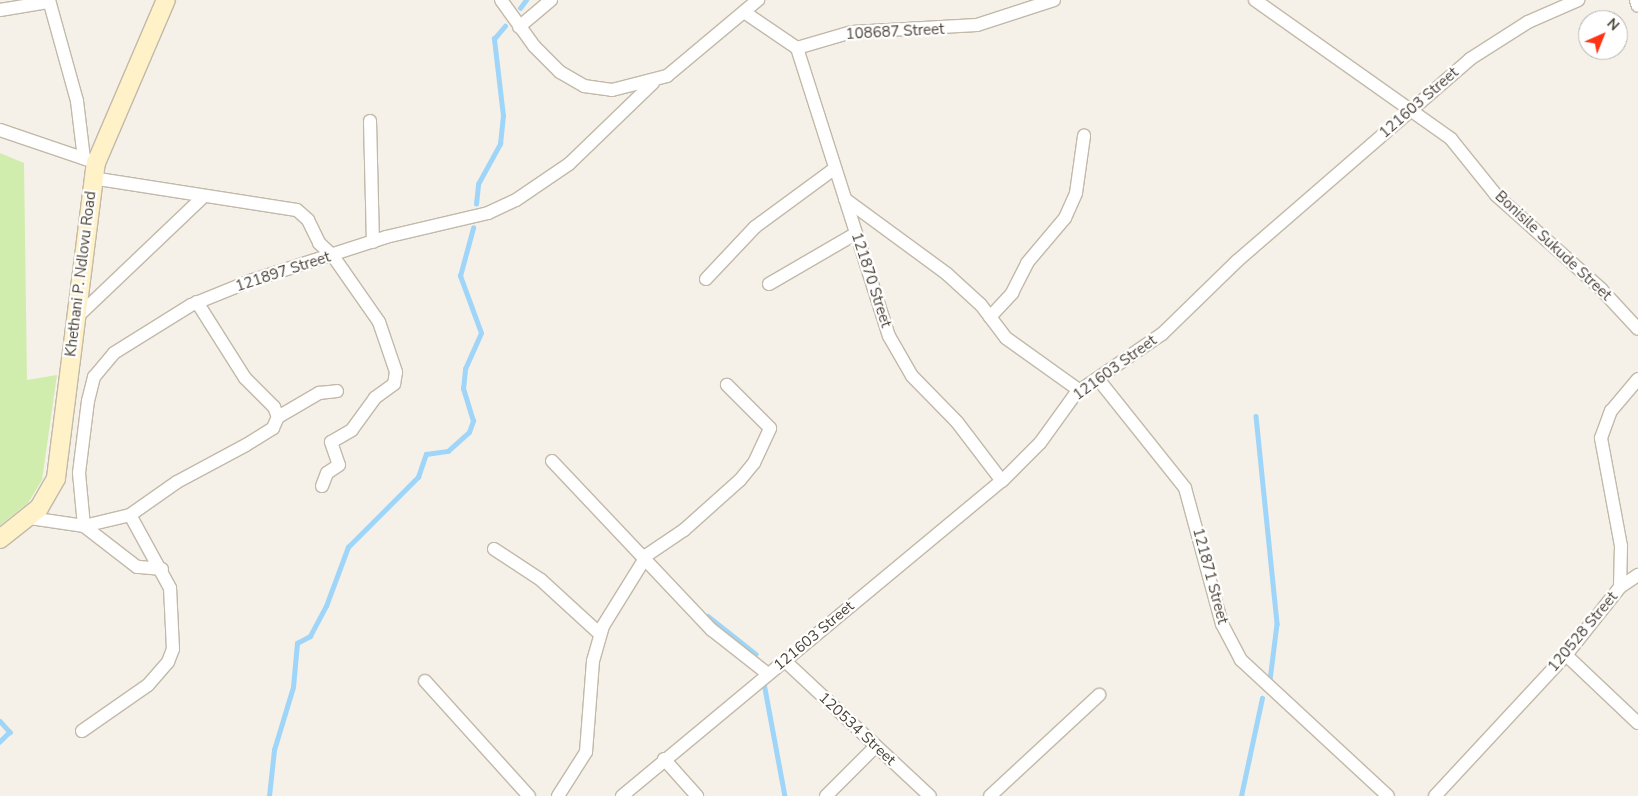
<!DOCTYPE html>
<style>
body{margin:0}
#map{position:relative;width:1638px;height:796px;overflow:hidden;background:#f5f1e8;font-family:"Nunito Sans",sans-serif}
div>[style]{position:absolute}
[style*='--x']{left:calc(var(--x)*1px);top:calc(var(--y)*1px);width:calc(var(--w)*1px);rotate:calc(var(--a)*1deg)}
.green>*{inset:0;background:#d1edad}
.stream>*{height:4.5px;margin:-2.25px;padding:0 2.25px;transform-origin:2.25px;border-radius:2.25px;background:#9fd5f8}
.roads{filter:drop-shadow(1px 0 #c2b9a9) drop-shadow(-1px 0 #c2b9a9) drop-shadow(0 1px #c2b9a9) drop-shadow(0 -1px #c2b9a9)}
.street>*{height:12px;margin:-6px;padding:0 6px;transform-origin:6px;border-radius:6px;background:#fff}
.secondary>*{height:18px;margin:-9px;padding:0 9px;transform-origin:9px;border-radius:9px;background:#fff1c8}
span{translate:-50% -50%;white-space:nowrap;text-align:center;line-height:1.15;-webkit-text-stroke:4.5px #fff;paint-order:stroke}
.street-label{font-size:15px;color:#4a4136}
.north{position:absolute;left:1578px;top:10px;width:50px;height:50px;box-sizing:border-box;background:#fff;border:1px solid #b7b3af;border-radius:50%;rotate:44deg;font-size:14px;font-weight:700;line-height:20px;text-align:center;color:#4a4136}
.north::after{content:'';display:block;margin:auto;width:18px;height:22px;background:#ff3415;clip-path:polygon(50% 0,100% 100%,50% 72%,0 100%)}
</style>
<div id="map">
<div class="green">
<i style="clip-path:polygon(0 153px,24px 163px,27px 380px,57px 375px,42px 480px,28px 503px,0 525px)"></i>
</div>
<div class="stream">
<i style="--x:520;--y:8;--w:10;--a:-53"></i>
<i style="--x:476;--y:204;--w:20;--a:-84"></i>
<i style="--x:478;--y:184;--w:46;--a:-61.2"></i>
<i style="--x:500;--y:144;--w:28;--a:-84"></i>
<i style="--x:503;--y:116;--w:78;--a:-96.7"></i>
<i style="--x:494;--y:39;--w:17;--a:-50"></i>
<i style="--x:1256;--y:416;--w:209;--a:84.2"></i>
<i style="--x:1277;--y:624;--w:56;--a:97.1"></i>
<i style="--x:708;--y:616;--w:61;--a:38.4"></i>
<i style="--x:764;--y:683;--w:115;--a:79.5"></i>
<i style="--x:0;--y:721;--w:15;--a:48"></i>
<i style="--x:10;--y:732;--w:14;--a:135"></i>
<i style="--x:269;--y:796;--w:46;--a:-83.8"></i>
<i style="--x:274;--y:750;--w:66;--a:-73.2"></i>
<i style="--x:293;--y:687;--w:44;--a:-84.8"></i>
<i style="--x:297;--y:643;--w:15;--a:-28"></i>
<i style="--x:310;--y:636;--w:34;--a:-62"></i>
<i style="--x:326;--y:606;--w:63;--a:-69.6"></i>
<i style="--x:348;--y:547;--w:99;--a:-45"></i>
<i style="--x:418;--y:477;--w:24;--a:-71"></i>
<i style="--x:426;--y:454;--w:22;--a:-8"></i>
<i style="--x:448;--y:451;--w:28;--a:-42"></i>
<i style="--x:469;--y:432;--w:12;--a:-70"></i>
<i style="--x:473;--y:421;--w:34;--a:-107"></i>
<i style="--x:463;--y:389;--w:20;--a:-84"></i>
<i style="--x:465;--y:369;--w:39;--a:-66"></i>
<i style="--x:481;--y:333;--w:61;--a:-110.2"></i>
<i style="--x:460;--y:276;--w:50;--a:-74.8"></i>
<i style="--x:1241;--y:796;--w:100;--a:-77.9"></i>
</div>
<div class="roads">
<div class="street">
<i style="--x:49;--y:0;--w:105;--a:74.5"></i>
<i style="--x:77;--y:101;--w:58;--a:83.1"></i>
<i style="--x:501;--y:0;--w:57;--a:54.3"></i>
<i style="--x:534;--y:46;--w:37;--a:45"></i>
<i style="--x:560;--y:72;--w:28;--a:30"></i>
<i style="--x:584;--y:86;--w:28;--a:8"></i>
<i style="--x:612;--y:90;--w:57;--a:-14.3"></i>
<i style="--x:667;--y:76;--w:119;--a:-39.9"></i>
<i style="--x:1255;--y:0;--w:240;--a:35.3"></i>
<i style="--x:1451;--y:139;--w:72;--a:51.2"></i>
<i style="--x:1496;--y:195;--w:141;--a:41.8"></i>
<i style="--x:1601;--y:289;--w:54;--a:47.2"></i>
<i style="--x:1636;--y:0;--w:6;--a:72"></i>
<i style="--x:0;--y:10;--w:50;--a:-9.3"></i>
<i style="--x:744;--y:12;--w:64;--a:34.2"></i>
<i style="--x:797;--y:48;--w:57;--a:-16.2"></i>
<i style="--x:852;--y:32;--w:125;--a:-3.2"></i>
<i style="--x:977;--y:25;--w:81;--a:-18"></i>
<i style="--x:519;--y:27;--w:42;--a:-40.2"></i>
<i style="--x:797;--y:48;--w:302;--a:72.3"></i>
<i style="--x:889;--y:336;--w:46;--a:60.1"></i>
<i style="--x:912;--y:376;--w:64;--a:45.6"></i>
<i style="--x:957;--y:422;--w:74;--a:52.7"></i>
<i style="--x:370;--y:121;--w:121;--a:88.6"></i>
<i style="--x:0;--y:130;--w:96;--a:18.8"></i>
<i style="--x:92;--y:178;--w:207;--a:8.9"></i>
<i style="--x:297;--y:210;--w:15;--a:42"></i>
<i style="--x:308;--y:220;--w:25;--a:64"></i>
<i style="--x:319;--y:243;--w:19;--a:43"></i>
<i style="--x:333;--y:256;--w:80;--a:55.1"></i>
<i style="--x:379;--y:322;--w:53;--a:71.2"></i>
<i style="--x:396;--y:372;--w:12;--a:99"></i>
<i style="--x:394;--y:384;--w:24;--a:144"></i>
<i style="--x:375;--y:398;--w:39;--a:126"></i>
<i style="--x:352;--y:430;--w:24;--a:150"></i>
<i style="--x:331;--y:442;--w:24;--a:71"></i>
<i style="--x:339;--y:465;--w:14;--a:146"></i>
<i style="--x:327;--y:473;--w:14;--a:111"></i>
<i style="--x:845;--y:199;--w:127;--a:36.3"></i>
<i style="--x:947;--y:274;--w:46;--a:42.4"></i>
<i style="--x:981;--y:305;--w:41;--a:52.9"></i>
<i style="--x:1006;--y:338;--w:91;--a:35.6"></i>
<i style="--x:706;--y:279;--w:71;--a:-46.7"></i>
<i style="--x:755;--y:227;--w:98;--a:-36.3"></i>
<i style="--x:769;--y:284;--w:99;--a:-30.2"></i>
<i style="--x:990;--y:317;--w:33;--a:-47"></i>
<i style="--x:1012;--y:293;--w:34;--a:-63"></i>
<i style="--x:1027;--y:263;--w:59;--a:-49.8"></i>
<i style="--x:1065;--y:218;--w:27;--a:-66"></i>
<i style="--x:1076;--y:193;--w:58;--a:-82"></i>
<i style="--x:76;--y:318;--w:177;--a:-43.6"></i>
<i style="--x:1098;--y:379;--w:139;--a:51.4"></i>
<i style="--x:1185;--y:488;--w:141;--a:74.8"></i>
<i style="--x:1222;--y:624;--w:41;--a:62.2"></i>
<i style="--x:1241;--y:660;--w:200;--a:42.8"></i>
<i style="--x:278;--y:417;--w:48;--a:-30.3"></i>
<i style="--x:319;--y:393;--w:18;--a:-6"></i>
<i style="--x:552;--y:461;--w:233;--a:46.6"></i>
<i style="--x:712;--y:630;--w:71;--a:38.2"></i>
<i style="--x:30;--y:518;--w:55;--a:8.4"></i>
<i style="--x:84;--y:526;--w:53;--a:-95.4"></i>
<i style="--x:79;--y:473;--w:73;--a:-82.9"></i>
<i style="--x:88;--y:401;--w:25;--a:-76"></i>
<i style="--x:94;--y:377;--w:31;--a:-50"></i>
<i style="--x:114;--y:353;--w:91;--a:-31.9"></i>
<i style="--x:191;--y:305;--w:67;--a:-22"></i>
<i style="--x:253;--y:280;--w:140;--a:-17.9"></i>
<i style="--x:386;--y:237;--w:105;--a:-13.2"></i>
<i style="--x:488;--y:213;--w:31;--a:-25"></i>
<i style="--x:516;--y:200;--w:64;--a:-34.2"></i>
<i style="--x:569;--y:164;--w:117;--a:-44"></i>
<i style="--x:494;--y:549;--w:56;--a:33.4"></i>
<i style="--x:541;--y:580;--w:80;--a:42.5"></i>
<i style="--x:162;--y:569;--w:25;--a:-175"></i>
<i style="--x:137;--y:567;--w:67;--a:-142.3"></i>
<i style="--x:84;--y:526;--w:47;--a:-13.4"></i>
<i style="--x:130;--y:515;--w:57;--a:-35.1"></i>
<i style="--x:177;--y:482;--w:78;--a:-28.2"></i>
<i style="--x:246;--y:445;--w:32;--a:-32"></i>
<i style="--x:273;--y:428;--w:12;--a:-66"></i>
<i style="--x:278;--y:417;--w:11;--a:-112"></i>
<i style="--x:274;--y:407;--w:41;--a:-135"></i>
<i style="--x:245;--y:378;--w:90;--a:-122.3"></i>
<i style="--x:1620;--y:587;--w:22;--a:-34"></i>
<i style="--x:1566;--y:655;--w:99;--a:43.4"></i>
<i style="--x:785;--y:661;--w:198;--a:43"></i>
<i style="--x:425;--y:681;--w:155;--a:47.9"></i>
<i style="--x:82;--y:731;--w:80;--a:-34.9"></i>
<i style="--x:148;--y:685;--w:30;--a:-49"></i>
<i style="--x:168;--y:662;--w:14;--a:-69"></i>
<i style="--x:173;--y:649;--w:61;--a:-92.8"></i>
<i style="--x:170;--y:588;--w:83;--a:-118.7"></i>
<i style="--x:664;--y:759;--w:50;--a:48.3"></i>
<i style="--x:558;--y:796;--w:52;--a:-57.5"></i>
<i style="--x:586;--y:752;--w:91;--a:-85.6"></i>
<i style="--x:593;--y:661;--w:36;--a:-74"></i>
<i style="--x:603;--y:626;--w:84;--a:-58.2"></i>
<i style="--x:647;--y:555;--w:45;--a:-34"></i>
<i style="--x:684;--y:530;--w:75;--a:-41.8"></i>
<i style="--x:740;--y:480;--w:22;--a:-51"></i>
<i style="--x:754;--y:463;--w:38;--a:-65"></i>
<i style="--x:770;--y:428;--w:61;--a:-135"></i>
<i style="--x:622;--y:796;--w:494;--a:-39.7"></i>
<i style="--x:1002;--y:481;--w:54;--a:-45"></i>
<i style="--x:1040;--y:443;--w:62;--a:-54.2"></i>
<i style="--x:1076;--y:393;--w:104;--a:-34.5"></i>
<i style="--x:1162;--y:334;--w:105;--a:-44.2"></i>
<i style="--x:1237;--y:261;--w:308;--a:-40.9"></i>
<i style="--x:1470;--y:59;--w:69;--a:-32.5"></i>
<i style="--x:1528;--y:22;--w:55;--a:-23.7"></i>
<i style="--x:826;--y:796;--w:69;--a:-45"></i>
<i style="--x:990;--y:796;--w:149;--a:-42.8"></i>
<i style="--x:1435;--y:796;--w:192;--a:-47.1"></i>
<i style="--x:1566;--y:655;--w:87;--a:-51.5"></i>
<i style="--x:1620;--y:587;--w:41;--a:-88.6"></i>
<i style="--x:1621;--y:546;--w:110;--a:-100.5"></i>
<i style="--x:1601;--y:438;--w:29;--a:-70"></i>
<i style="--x:1611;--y:411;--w:42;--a:-49.8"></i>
</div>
<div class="secondary">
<i style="--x:0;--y:539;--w:50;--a:-38.5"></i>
<i style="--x:39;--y:508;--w:34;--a:-60"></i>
<i style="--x:56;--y:478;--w:318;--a:-82.8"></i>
<i style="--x:96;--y:163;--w:177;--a:-66.8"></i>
</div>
</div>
<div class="street-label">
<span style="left:895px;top:32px;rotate:-3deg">108687 Street</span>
<span style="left:1419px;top:103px;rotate:-41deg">121603 Street</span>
<span style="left:1553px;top:246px;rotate:43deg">Bonisile Sukude Street</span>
<span style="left:283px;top:272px;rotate:-18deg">121897 Street</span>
<span style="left:81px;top:274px;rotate:-83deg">Khethani P. Ndlovu Road</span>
<span style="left:871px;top:280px;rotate:72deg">121870 Street</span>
<span style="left:1115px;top:368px;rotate:-36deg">121603 Street</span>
<span style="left:1210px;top:576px;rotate:75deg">121871 Street</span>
<span style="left:1583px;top:632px;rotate:-50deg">120528 Street</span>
<span style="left:814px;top:636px;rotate:-40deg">121603 Street</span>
<span style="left:857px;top:729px;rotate:43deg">120534 Street</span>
</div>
<div class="north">N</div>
</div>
